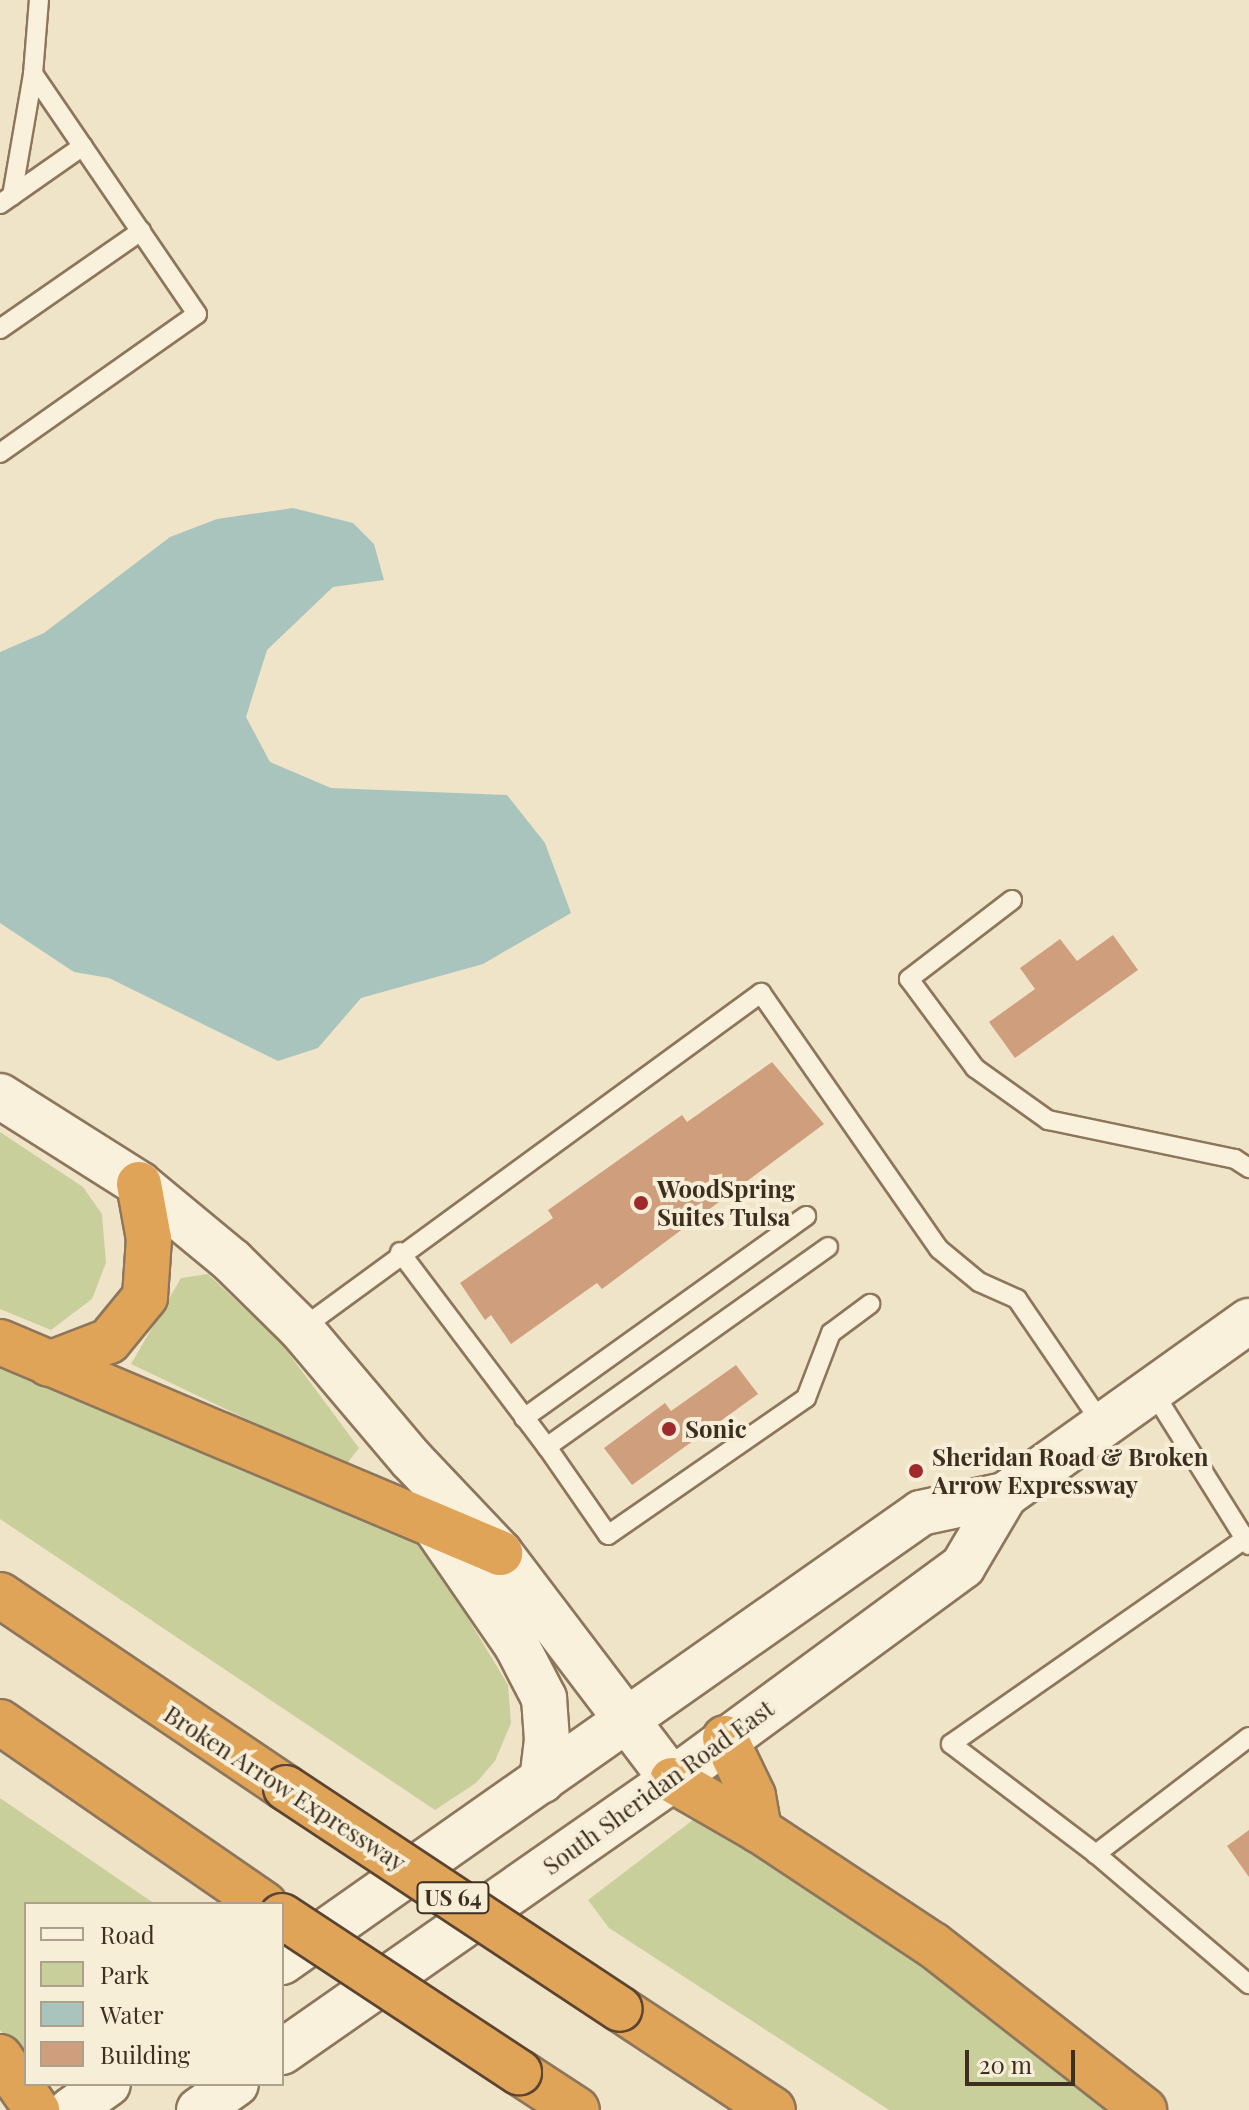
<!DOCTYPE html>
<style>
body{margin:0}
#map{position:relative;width:1249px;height:2110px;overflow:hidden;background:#f0e4c8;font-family:"Playfair Display",serif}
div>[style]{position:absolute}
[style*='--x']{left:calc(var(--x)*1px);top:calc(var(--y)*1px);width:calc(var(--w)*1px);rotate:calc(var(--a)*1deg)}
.green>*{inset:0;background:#c9cf9b}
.water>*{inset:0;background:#a9c4bc}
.building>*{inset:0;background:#cf9f7d}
.roads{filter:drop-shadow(2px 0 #8d765c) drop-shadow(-2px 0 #8d765c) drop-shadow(0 2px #8d765c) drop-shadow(0 -2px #8d765c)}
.service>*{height:18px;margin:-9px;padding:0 9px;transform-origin:9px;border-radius:9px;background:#faf1dc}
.tertiary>*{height:44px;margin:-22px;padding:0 22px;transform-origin:22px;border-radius:22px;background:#faf1dc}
.secondary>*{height:44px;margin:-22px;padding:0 22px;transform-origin:22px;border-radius:22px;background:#faf1dc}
.motorway>*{height:44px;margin:-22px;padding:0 22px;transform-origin:22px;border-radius:22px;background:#e0a458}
.bridges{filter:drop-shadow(2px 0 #5b4430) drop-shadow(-2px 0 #5b4430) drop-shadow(0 2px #5b4430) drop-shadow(0 -2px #5b4430)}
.motorway-bridge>*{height:44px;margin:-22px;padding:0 22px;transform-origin:22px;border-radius:22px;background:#e0a458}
.dots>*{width:22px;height:22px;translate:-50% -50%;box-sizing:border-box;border:4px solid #f7eed8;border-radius:50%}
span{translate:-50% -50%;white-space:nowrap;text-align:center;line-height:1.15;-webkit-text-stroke:8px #f7eed8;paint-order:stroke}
.shield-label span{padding:2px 6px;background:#f7eed8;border:2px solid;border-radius:6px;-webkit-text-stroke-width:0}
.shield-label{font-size:22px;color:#3d2e20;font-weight:700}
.poi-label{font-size:24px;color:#3d2e20;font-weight:700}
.left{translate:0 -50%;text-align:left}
.street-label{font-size:24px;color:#3d2e20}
.legend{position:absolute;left:24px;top:1902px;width:260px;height:184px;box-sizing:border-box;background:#f7eed8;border:2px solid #ada18e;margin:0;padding:10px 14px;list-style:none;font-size:24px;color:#3d2e20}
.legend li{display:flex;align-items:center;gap:16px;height:40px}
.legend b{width:40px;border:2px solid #ada18e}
.scale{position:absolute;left:965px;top:2050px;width:110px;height:36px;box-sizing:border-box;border:4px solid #3d2e20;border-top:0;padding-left:10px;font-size:24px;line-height:28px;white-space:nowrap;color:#3d2e20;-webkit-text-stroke:6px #f7eed8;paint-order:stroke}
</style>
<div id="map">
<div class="green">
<i style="clip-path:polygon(0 1132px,83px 1187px,102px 1214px,106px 1263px,92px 1299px,51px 1330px,0 1309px)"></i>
<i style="clip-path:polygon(208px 1274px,281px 1343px,359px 1448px,345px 1466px,131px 1364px,181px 1278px)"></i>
<i style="clip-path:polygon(0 1363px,401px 1533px,429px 1553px,508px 1685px,511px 1723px,495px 1761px,476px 1783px,435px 1810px,0 1519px)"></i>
<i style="clip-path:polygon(0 1798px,155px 1904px,26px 1904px,26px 2066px,0 2030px)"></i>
<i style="clip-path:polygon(702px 1813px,870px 1926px,1111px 2110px,889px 2110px,609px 1928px,588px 1900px)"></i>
</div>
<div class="water">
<i style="clip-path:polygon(293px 508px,353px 523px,374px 544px,384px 580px,333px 587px,267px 650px,246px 717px,270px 762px,331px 788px,507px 795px,545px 843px,571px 913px,483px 964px,361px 998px,318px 1048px,278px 1061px,109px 978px,74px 972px,0 923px,0 652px,44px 633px,170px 537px,217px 519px)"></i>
</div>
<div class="building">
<i style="clip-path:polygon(1113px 935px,1138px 970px,1015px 1058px,989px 1022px,1035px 989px,1020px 968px,1060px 939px,1077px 961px)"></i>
<i style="clip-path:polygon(772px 1062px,824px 1124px,602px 1289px,597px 1283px,511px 1344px,491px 1315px,485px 1320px,460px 1283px,553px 1218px,548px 1210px,682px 1115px,687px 1122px)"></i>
<i style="clip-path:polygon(736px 1365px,758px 1394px,632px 1485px,604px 1448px,665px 1403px,671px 1411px)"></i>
<i style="clip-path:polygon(1249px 1830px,1249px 1877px,1227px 1846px)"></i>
</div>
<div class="roads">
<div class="service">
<i style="--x:12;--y:196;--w:124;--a:-80.2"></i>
<i style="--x:0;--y:204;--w:101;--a:-34.9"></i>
<i style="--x:0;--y:329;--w:172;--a:-34.8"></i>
<i style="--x:0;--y:453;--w:241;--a:-35.2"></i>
<i style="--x:197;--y:314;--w:291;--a:-124.3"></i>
<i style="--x:33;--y:74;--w:74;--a:-85.4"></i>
<i style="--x:1012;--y:900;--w:130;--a:142.5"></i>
<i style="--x:909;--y:979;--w:111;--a:53.4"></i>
<i style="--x:975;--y:1068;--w:90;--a:35.5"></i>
<i style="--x:1048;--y:1120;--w:191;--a:11.8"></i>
<i style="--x:1235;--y:1159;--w:17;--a:33"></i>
<i style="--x:828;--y:1247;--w:345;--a:144.6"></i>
<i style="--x:547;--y:1447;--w:107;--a:55.3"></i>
<i style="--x:608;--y:1535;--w:241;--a:-34.7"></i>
<i style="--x:806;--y:1398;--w:70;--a:-69"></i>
<i style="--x:831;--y:1333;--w:49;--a:-36.6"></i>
<i style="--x:400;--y:1252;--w:244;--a:53"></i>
<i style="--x:301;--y:1329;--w:570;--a:-36.15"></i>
<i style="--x:761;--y:993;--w:312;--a:55.2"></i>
<i style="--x:939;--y:1249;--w:52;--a:39.5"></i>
<i style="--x:979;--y:1282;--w:42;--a:24.1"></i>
<i style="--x:1017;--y:1299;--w:153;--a:55.7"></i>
<i style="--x:1152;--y:1390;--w:183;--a:58"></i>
<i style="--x:524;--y:1418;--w:347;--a:-35.6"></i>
<i style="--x:1249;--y:1737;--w:193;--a:142.6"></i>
<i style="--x:1096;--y:1854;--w:201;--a:40.4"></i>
<i style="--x:1096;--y:1854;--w:182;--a:-142.8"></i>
<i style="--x:951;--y:1744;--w:363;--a:-34.9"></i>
</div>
<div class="tertiary">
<i style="--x:0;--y:1096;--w:165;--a:32.3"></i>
<i style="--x:139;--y:1184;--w:121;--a:39.6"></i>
<i style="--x:232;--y:1261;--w:97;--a:44.6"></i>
<i style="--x:301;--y:1329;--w:170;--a:49.8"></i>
<i style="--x:411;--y:1459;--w:129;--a:46.6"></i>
<i style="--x:500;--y:1553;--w:285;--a:52.8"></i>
<i style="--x:428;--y:1507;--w:22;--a:69"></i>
<i style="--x:436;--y:1528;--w:143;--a:55.5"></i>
<i style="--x:517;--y:1646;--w:59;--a:62.6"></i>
<i style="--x:544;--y:1698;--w:42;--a:85.9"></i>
<i style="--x:547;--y:1740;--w:41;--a:97"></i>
</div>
<div class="secondary">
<i style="--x:282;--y:1962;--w:781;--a:-35.09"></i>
<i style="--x:921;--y:1513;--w:86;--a:-12.1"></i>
<i style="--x:1005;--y:1495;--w:300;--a:-35.5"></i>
<i style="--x:282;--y:2052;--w:475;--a:-34.9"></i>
<i style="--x:672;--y:1780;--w:361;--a:-36.3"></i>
<i style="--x:963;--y:1566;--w:82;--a:-59.4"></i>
<i style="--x:71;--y:2110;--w:45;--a:-35.1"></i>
<i style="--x:199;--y:2110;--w:45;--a:-35.1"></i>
</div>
<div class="motorway">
<i style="--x:0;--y:1342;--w:543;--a:22.88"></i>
<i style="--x:49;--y:1364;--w:64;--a:-21"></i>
<i style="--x:109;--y:1341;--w:57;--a:-50.7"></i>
<i style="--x:145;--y:1297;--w:58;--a:-86.1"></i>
<i style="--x:149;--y:1239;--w:56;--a:-100.3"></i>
<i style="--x:0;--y:1595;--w:345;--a:34"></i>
<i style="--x:0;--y:1722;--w:321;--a:34.6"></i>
<i style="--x:725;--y:1738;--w:64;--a:64.2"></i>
<i style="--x:753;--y:1796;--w:35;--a:80"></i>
<i style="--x:672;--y:1780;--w:100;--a:29.9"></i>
<i style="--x:759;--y:1830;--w:209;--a:33.5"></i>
<i style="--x:933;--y:1945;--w:268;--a:38"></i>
<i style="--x:620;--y:2009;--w:183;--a:33.4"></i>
<i style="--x:0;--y:2057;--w:65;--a:55.1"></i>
<i style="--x:519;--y:2072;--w:69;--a:33.2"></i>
</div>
</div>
<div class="bridges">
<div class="motorway-bridge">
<i style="--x:286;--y:1788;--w:400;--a:33.5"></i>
<i style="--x:282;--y:1916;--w:284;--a:33.4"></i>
</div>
</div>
<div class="dots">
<i style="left:641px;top:1203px;background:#9e2a2b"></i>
<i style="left:669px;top:1429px;background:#9e2a2b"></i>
<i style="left:916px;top:1471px;background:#9e2a2b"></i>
</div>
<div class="shield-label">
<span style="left:453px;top:1898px">US 64</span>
</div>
<div class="poi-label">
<span class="left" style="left:657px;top:1203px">WoodSpring<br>Suites Tulsa</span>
<span class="left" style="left:685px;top:1429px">Sonic</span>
<span class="left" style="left:932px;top:1471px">Sheridan Road &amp; Broken<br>Arrow Expressway</span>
</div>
<div class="street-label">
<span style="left:658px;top:1787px;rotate:-36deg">South Sheridan Road East</span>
<span style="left:285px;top:1788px;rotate:33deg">Broken Arrow Expressway</span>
</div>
<ul class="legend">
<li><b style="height:10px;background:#faf1dc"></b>Road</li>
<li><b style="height:22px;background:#c9cf9b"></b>Park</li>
<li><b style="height:22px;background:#a9c4bc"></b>Water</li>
<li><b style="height:22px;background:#cf9f7d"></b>Building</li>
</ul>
<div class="scale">20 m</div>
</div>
